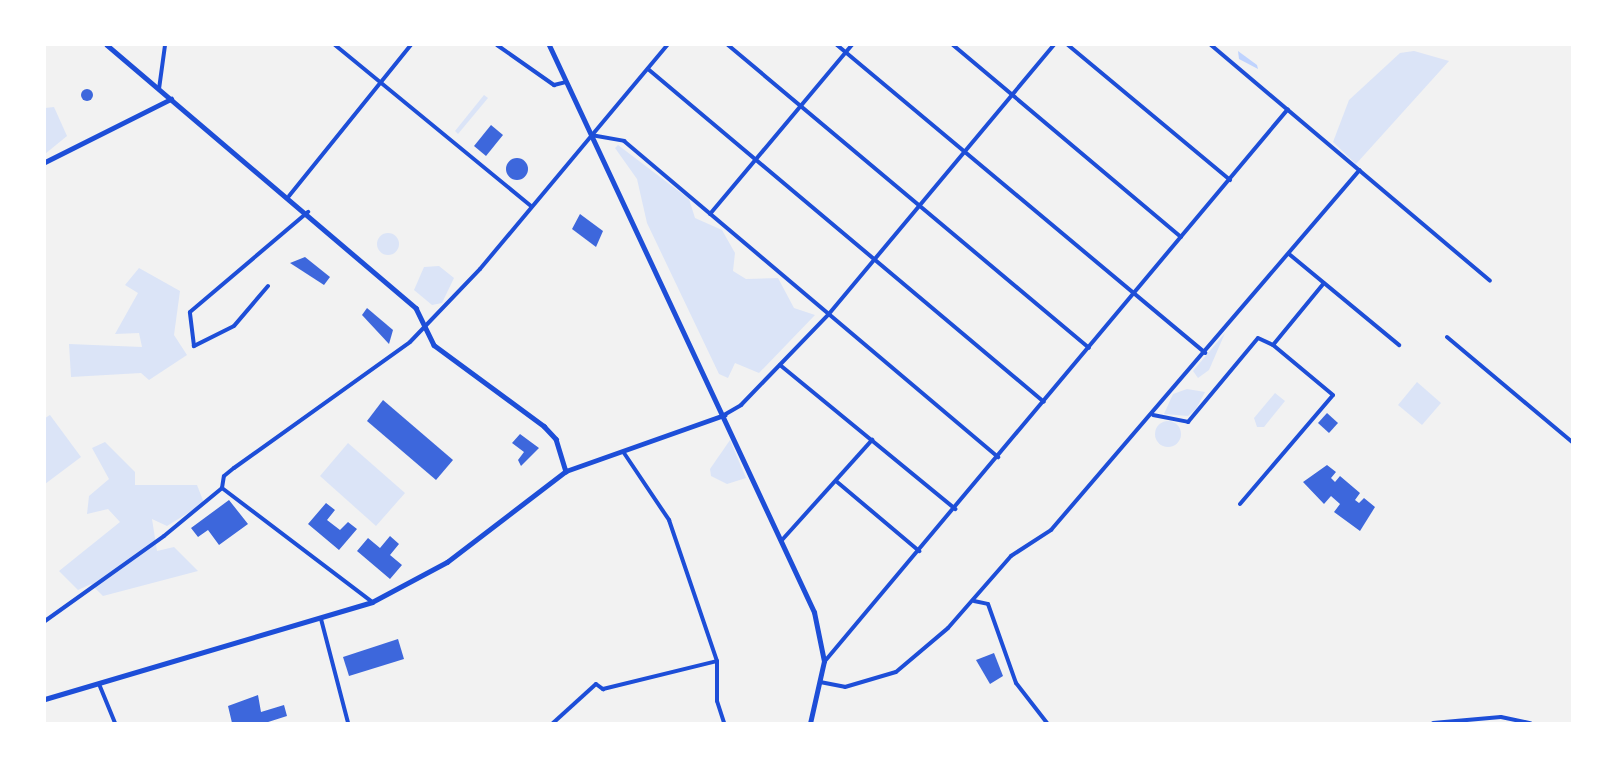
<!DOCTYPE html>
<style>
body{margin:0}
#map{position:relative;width:1617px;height:768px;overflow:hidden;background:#f2f2f2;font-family:"Times New Roman",serif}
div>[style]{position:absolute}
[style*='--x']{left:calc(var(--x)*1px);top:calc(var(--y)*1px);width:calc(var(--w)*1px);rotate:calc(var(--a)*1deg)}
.green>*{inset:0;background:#dbe4f7}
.round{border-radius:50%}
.water>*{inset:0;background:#bfd3fe}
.building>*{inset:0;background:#3d67dc}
.minor>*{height:4px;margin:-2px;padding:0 2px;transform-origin:2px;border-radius:2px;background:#1d4ed8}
.tertiary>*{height:4.5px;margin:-2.25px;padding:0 2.25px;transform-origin:2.25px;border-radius:2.25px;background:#1d4ed8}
.secondary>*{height:5px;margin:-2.5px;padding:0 2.5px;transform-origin:2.5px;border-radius:2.5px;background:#1d4ed8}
span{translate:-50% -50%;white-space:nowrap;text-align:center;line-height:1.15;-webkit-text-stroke:4.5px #fff;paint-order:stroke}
.frame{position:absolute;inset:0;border:46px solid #fff;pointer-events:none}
</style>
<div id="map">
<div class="green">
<i style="clip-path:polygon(1414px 51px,1449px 61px,1356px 164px,1333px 142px,1349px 100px,1400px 53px)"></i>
<i style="clip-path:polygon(484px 95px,488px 98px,458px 134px,455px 131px)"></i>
<i style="clip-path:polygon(54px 107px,67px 136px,45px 154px,45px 108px)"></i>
<i style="clip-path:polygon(618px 145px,689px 199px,695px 218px,722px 230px,735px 253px,733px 271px,746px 279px,778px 278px,794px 308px,815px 315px,759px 373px,735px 363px,728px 378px,719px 374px,647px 223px,637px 179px,615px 148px)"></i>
<i class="round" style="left:377px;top:233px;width:22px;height:22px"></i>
<i style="clip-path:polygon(439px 266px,454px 278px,442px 303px,432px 305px,414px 290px,424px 267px)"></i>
<i style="clip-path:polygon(139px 268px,180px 291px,174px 335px,187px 355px,149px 380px,141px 373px,71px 377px,69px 344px,142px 347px,139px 333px,115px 334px,138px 293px,125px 285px)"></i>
<i style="clip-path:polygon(1225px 333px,1209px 370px,1198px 378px,1193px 371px)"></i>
<i style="clip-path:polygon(1417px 382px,1441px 403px,1422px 425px,1398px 405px)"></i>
<i style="clip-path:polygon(1187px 389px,1205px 392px,1196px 409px,1188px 416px,1164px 414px,1173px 394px)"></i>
<i style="clip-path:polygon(1275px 393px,1285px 401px,1264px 427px,1257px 427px,1254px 418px)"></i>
<i style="clip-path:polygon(50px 415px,81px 457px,45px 484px,45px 418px)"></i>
<i class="round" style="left:1155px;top:421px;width:26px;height:26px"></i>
<i style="clip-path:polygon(730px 440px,746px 478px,727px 484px,711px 476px,710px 469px)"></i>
<i style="clip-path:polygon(105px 442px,135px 472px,135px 485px,197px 485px,204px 503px,167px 526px,152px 519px,157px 551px,174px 547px,198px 571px,103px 596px,91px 584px,78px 590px,59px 571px,120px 522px,108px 509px,87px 514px,89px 496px,109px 479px,92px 448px)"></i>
<i style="clip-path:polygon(348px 443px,405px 493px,376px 526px,320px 476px)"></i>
</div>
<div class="water">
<i style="clip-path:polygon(1238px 51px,1257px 65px,1258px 69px,1239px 59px)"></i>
</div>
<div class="building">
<i class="round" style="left:81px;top:89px;width:12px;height:12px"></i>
<i style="clip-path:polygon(491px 125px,503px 135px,486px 156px,474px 146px)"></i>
<i class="round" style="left:506px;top:158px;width:22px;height:22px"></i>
<i style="clip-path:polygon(580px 214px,603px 231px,596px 247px,572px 229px)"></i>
<i style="clip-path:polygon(305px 257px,330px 277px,324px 285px,290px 263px)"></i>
<i style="clip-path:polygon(367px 308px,393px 330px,389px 344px,362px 315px)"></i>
<i style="clip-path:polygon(383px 400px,453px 460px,436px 480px,367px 421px)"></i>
<i style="clip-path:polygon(1327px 413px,1338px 423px,1329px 433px,1318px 423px)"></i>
<i style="clip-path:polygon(520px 434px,539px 448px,521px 466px,518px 460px,524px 452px,512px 443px)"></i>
<i style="clip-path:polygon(1327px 465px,1336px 472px,1331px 478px,1335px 482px,1340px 476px,1360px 493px,1355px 500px,1359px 503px,1364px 498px,1375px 507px,1360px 531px,1334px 512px,1340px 504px,1331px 496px,1324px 504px,1303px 482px)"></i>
<i style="clip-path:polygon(229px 500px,248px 524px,219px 545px,208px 530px,198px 537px,191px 528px)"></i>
<i style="clip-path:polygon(326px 503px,335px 510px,327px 520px,340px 530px,348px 522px,357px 529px,339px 550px,308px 524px)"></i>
<i style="clip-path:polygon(390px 536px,399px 544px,390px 555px,402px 565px,390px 579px,357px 551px,368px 538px,380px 548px)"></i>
<i style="clip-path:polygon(398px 639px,404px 659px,349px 676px,343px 657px)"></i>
<i style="clip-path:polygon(994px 653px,1003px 676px,990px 684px,976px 660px)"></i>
<i style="clip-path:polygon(258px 695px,261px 712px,284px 705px,287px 716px,265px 723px,232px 723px,228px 706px)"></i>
</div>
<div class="minor">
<i style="--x:335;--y:45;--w:254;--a:39.4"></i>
<i style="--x:497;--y:45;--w:70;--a:35.1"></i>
<i style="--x:554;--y:85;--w:12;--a:-14"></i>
<i style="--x:728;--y:45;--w:471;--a:40"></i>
<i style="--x:837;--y:45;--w:480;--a:39.9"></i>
<i style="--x:953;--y:45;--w:298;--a:40.1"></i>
<i style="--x:1068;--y:45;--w:211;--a:39.8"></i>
<i style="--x:1211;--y:45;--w:365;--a:40.2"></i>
<i style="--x:648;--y:69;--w:517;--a:40.06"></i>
<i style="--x:159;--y:89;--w:44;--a:-82.2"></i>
<i style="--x:591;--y:135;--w:34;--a:10"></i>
<i style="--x:624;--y:141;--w:490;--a:40.2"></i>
<i style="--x:289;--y:196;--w:194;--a:-51.1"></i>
<i style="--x:710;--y:214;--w:221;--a:-50"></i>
<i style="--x:1289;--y:254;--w:143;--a:39.6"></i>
<i style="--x:268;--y:286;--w:52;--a:130.4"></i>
<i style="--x:234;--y:326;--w:45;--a:153.4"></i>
<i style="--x:194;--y:346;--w:34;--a:-97"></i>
<i style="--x:190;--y:312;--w:155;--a:-40.3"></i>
<i style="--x:1447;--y:337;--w:163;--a:40"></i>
<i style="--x:780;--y:365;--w:227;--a:39.4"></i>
<i style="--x:724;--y:415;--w:20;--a:-30"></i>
<i style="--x:741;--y:405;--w:125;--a:-46"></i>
<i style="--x:828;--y:315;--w:352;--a:-50.1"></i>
<i style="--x:1153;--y:415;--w:36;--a:11"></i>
<i style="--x:1188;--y:422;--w:109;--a:-50.2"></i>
<i style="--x:1258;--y:338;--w:17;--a:25"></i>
<i style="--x:624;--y:453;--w:81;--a:56.1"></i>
<i style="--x:669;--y:520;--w:149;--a:71.2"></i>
<i style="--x:717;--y:661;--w:40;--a:90"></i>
<i style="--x:717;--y:701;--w:23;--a:72"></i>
<i style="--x:836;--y:481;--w:109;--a:40.1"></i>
<i style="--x:222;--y:488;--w:188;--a:37.2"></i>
<i style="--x:1240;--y:504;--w:143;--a:-49.5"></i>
<i style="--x:1333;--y:395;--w:78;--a:-140.2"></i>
<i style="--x:1273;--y:345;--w:80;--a:-50.6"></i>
<i style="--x:782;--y:540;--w:135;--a:-48"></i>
<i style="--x:974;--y:601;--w:14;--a:12"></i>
<i style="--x:988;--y:604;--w:84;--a:70.5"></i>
<i style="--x:1016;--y:683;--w:51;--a:52.2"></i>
<i style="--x:321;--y:619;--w:107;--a:75.4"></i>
<i style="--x:45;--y:621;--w:146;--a:-35.5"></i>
<i style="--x:164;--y:536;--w:75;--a:-39.6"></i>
<i style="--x:222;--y:488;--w:12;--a:-81"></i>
<i style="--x:224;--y:476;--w:13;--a:-39"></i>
<i style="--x:234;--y:468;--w:216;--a:-35.6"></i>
<i style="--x:410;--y:342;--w:101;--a:-46.2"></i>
<i style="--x:480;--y:269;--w:292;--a:-50.1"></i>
<i style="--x:825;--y:661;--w:720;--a:-50.01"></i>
<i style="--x:820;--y:682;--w:25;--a:11"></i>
<i style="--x:845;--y:687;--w:53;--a:-16.4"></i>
<i style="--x:896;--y:672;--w:68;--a:-40.2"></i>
<i style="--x:948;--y:628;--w:96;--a:-48.8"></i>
<i style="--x:1011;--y:556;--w:48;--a:-33"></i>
<i style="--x:1051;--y:530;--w:474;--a:-49.4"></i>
<i style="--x:99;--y:684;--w:42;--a:67.7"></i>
<i style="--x:553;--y:723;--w:58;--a:-42.2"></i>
<i style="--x:596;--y:684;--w:9;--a:36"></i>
<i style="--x:603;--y:689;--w:117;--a:-13.8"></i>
<i style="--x:1433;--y:723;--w:68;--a:-5"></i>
<i style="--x:1501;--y:717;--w:30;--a:12"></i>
</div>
<div class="tertiary">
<i style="--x:107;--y:45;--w:406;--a:40.4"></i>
<i style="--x:416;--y:308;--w:41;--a:64.1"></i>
<i style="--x:434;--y:345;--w:137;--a:36.4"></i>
<i style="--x:544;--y:426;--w:18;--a:47"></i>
<i style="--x:556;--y:439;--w:34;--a:73"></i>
<i style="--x:45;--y:162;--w:141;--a:-26.6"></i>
<i style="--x:45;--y:699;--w:341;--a:-16.5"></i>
<i style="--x:372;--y:602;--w:85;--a:-28.1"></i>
<i style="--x:447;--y:562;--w:150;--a:-37.4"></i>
<i style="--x:566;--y:471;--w:168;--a:-19.5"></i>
</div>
<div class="secondary">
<i style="--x:549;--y:45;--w:626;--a:64.95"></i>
<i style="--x:814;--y:612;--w:50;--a:78.5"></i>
<i style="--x:824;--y:661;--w:64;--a:102.7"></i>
</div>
<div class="frame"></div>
</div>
